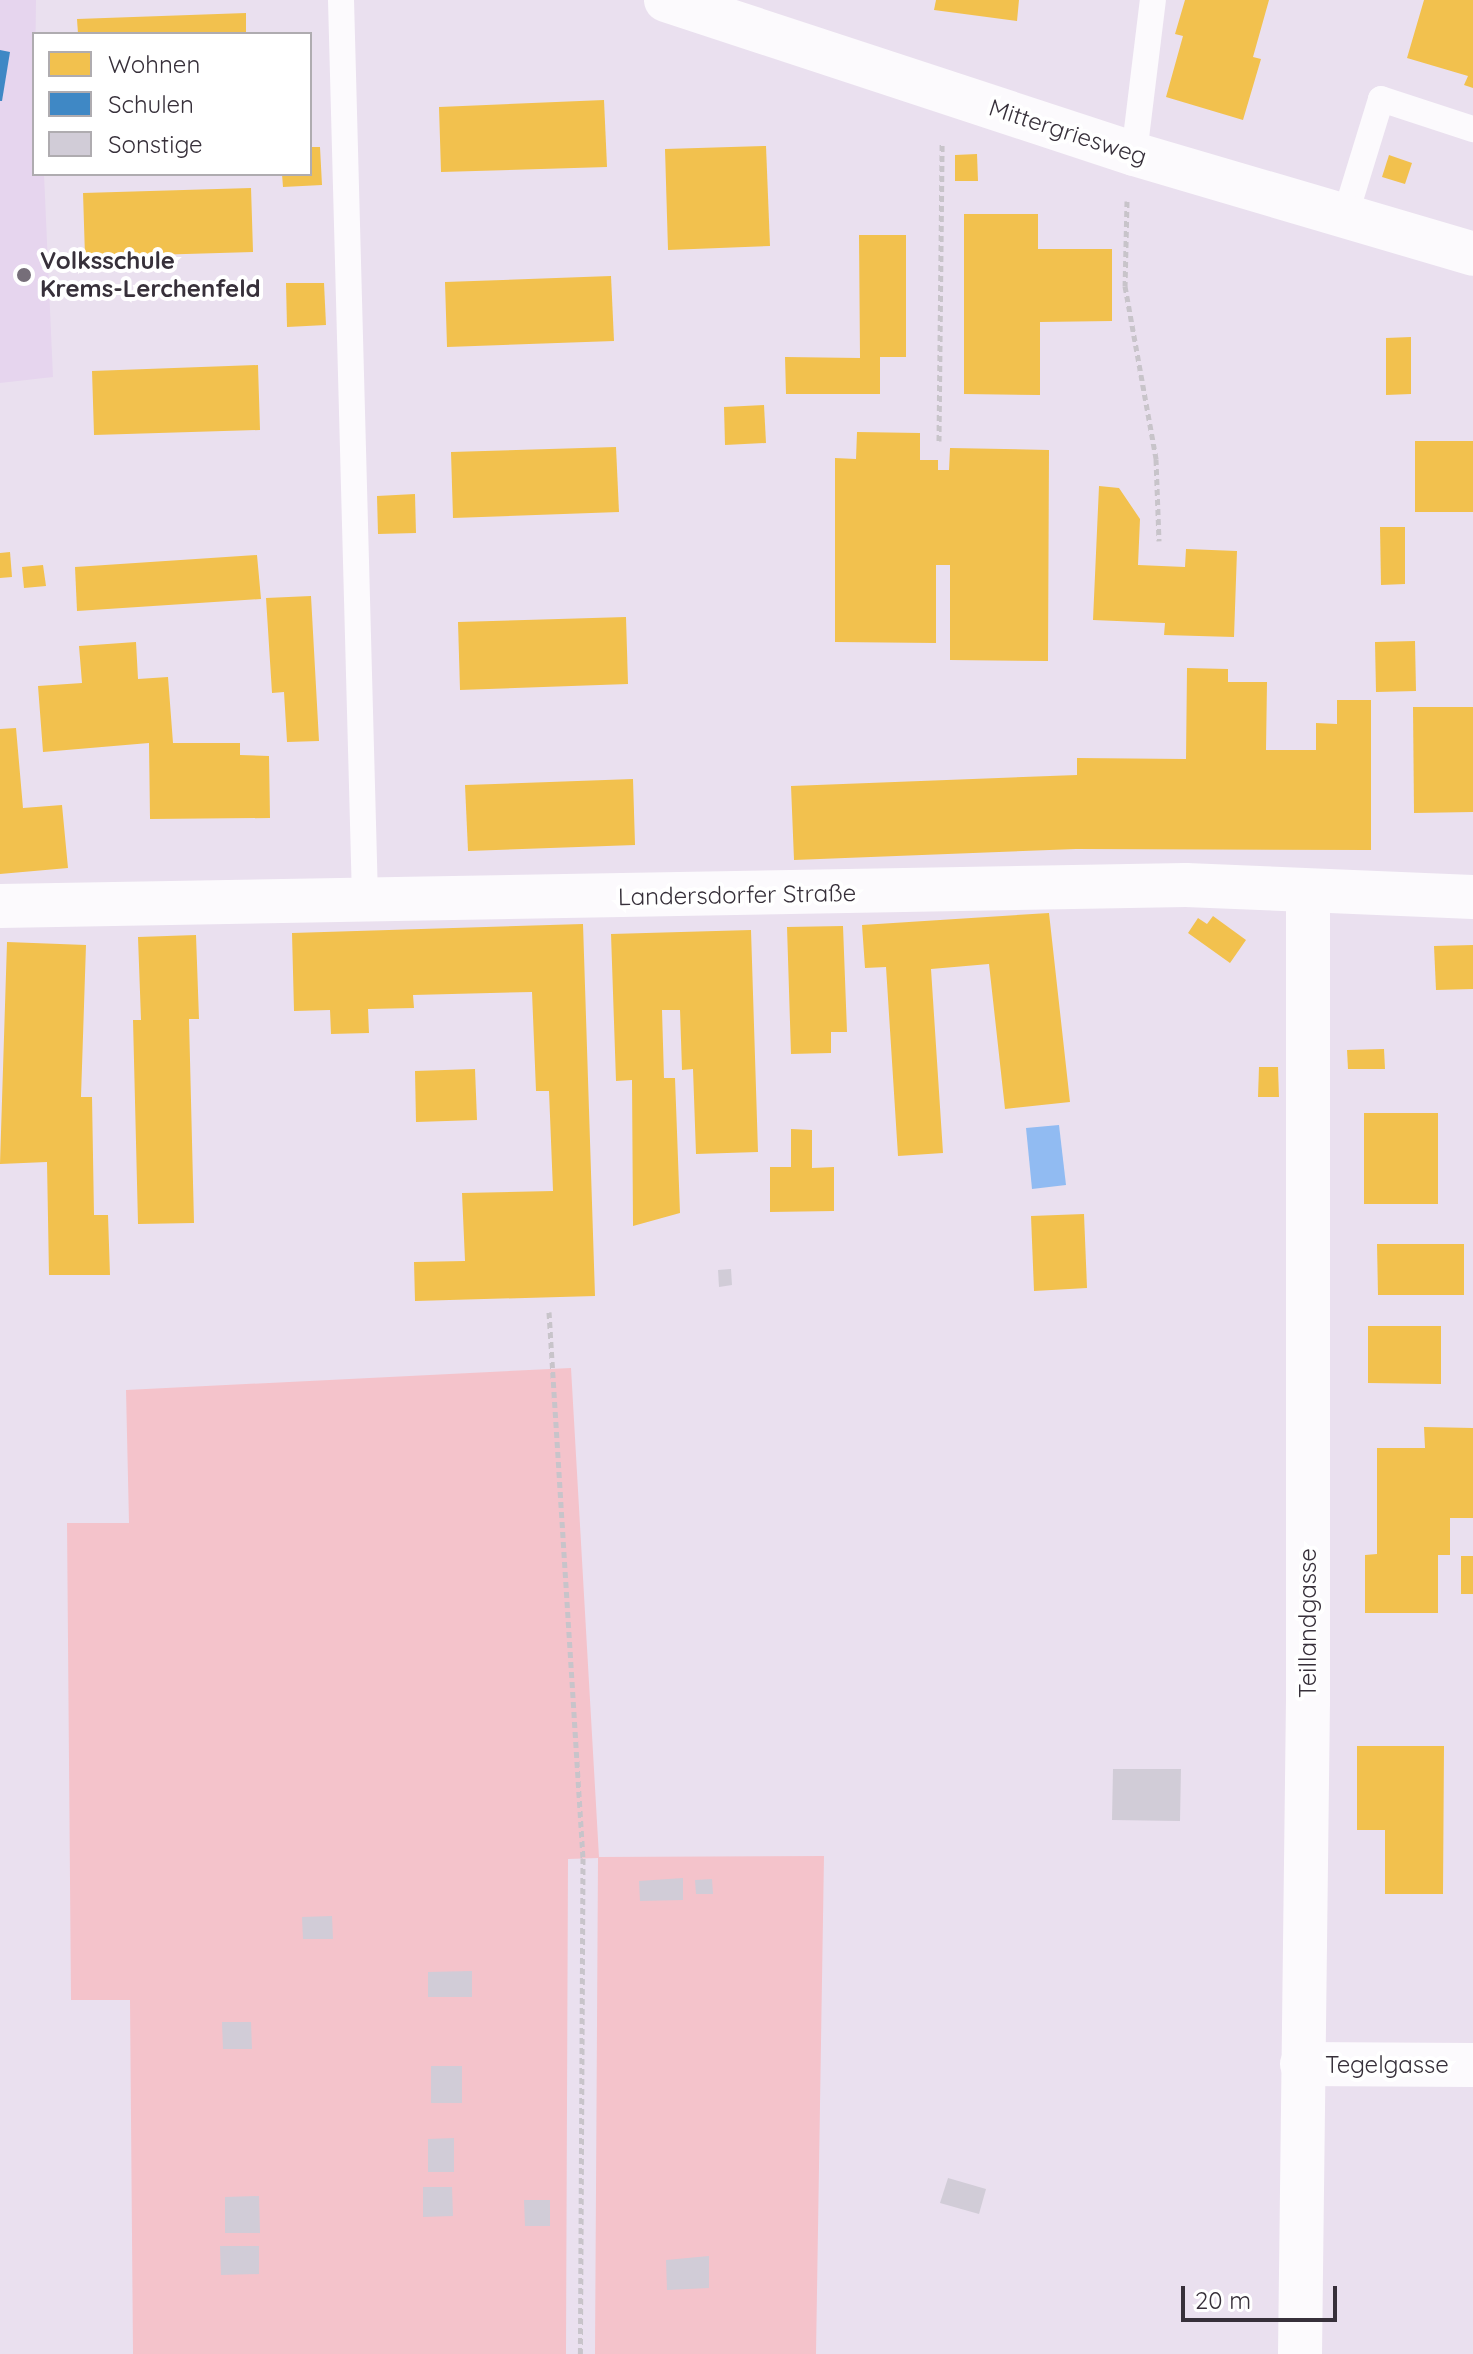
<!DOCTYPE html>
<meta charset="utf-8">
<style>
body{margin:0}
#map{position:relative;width:1473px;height:2354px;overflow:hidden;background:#eae0ef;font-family:Quicksand,sans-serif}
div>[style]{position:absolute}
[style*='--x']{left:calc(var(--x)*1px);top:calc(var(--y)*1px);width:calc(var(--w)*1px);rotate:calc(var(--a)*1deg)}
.built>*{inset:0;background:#e6d5ee}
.green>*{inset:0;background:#f4c3cb}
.water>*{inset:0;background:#91bbf2}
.homes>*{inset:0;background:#f2c14e}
.schools>*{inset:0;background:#3f88c5}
.building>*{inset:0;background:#d1ccd7}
.path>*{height:5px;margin-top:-2.5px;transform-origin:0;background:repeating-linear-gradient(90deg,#c8c4ca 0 6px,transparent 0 10px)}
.lane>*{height:26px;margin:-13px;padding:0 13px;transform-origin:13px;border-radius:13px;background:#fcfafd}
.street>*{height:44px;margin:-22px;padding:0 22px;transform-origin:22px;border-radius:22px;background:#fcfafd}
.secondary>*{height:44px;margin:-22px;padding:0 22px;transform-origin:22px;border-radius:22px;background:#fcfafd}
.dots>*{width:22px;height:22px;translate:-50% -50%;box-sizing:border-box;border:4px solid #fff;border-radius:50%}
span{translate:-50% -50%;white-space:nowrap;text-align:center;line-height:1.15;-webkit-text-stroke:8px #fff;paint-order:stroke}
.street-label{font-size:24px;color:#37303a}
.poi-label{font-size:24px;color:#37303a;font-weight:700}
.left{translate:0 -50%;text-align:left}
.legend{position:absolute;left:32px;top:32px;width:280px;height:144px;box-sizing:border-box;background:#fff;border:2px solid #afacb0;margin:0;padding:10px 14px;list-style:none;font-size:24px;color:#37303a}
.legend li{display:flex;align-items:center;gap:16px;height:40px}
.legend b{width:40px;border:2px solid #afacb0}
.scale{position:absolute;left:1181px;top:2286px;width:156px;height:36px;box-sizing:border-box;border:4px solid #37303a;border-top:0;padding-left:10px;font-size:24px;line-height:28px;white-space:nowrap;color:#37303a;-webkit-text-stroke:6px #fff;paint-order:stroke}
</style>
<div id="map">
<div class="built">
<i style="clip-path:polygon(0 0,36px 0,34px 174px,44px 174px,53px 377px,0 383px)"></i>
</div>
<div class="green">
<i style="clip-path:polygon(571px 1368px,599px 1857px,824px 1856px,816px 2354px,595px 2354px,598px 1858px,568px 1859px,566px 2354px,133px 2354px,130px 2000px,71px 2000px,67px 1523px,129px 1523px,126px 1390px)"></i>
</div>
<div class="water">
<i style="clip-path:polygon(1059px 1125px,1066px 1185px,1032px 1189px,1026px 1128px)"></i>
</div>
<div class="homes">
<i style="clip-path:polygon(936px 0,1019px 0,1017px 21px,934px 10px)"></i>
<i style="clip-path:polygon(1185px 0,1269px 0,1253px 57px,1261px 59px,1243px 120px,1166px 97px,1183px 36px,1175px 34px)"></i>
<i style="clip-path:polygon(1424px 0,1473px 0,1473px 88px,1464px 85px,1468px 76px,1407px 58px)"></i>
<i style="clip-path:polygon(246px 13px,246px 34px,78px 34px,77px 19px)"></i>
<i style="clip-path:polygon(604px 100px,607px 167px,441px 172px,439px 107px)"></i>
<i style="clip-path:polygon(766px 146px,770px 246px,668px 250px,665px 149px)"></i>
<i style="clip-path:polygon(310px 147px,320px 147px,322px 185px,283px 187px,282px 174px,310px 174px)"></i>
<i style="clip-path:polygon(977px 154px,978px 181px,955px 181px,955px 155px)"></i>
<i style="clip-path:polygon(1389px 155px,1412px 163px,1405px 184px,1382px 177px)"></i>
<i style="clip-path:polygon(251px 188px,253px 252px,85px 257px,83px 193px)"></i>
<i style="clip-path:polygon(964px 214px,1038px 214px,1038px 249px,1112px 249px,1112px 321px,1040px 322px,1040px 395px,964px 394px)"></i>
<i style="clip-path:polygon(859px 235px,906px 235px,906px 357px,880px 357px,880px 394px,786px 394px,785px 357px,860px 358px)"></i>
<i style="clip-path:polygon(611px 276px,614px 341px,447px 347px,445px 282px)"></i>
<i style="clip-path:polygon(286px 283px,324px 283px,326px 325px,287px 327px)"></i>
<i style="clip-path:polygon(1411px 337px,1411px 394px,1386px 395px,1386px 338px)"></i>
<i style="clip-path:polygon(258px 365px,260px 430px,94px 435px,92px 371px)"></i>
<i style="clip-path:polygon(764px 405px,766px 443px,725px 445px,724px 407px)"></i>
<i style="clip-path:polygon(857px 432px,920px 433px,920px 460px,938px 460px,938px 470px,949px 470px,950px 448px,1049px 450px,1048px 661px,950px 660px,950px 565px,936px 565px,936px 643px,835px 642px,835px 458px,856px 459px)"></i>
<i style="clip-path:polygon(1415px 441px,1473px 441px,1473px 512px,1415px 512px)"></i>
<i style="clip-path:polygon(616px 447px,619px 512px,453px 518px,451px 452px)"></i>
<i style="clip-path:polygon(1099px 486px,1119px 488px,1140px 519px,1138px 565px,1185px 567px,1186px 549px,1237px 551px,1234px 637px,1164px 635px,1165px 623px,1093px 620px)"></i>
<i style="clip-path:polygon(415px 494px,416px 533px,378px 534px,377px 496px)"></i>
<i style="clip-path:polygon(1380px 527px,1405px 527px,1405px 584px,1381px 585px)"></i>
<i style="clip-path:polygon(10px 552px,12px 577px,0 578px,0 553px)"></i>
<i style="clip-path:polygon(257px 555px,261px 599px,77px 611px,75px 567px)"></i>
<i style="clip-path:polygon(43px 565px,46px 586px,24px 588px,22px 567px)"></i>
<i style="clip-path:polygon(311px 596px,319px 741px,287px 742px,284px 692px,272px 693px,266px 598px)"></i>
<i style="clip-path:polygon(626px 617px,628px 684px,460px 690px,458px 622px)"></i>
<i style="clip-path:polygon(1415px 641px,1416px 691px,1376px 692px,1375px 642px)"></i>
<i style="clip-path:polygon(136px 642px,138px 679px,168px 677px,173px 743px,240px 743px,240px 755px,269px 756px,270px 818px,150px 819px,149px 743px,43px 752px,38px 686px,82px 683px,79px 646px)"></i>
<i style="clip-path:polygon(1187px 668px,1228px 669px,1228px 682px,1267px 682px,1266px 750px,1316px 750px,1316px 723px,1337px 724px,1337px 700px,1371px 700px,1371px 850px,1076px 849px,794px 860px,791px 786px,1077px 775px,1077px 758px,1186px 759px)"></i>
<i style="clip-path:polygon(1413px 707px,1473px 707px,1473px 812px,1414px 813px)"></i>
<i style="clip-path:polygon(16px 728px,23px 808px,62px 805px,68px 868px,0 874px,0 729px)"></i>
<i style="clip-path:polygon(633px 779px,635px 845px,468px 851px,465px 785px)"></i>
<i style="clip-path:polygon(1049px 913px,1070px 1102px,1005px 1109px,989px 964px,931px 969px,943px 1153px,898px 1156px,886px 967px,865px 968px,862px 925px)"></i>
<i style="clip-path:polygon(1213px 916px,1246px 940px,1230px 963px,1188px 933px,1198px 918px,1207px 924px)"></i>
<i style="clip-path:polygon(583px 924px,595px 1296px,415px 1301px,414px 1262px,465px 1261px,462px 1193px,553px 1191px,549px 1091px,536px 1091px,532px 992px,413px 995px,414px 1008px,368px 1009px,369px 1033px,331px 1034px,330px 1010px,294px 1011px,292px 933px)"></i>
<i style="clip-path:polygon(843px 926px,847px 1032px,831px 1032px,831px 1053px,791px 1054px,787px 927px)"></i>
<i style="clip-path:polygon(751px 930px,758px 1152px,696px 1154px,693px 1069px,682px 1070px,680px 1010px,662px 1010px,664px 1078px,675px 1078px,680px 1213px,633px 1226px,632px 1080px,616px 1081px,611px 934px)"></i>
<i style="clip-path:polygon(196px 935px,199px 1019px,189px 1019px,194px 1223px,138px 1224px,133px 1020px,141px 1020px,138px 937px)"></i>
<i style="clip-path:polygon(7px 942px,86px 945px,81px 1097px,92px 1097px,94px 1215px,108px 1215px,110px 1275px,49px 1275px,47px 1162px,0 1164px)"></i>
<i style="clip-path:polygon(1473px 945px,1473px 989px,1436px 990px,1434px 946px)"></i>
<i style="clip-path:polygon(1384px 1049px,1385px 1069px,1348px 1069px,1347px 1050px)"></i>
<i style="clip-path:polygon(1259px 1067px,1278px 1067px,1279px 1097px,1258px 1097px)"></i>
<i style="clip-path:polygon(475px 1069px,477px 1120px,416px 1122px,415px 1071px)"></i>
<i style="clip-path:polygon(1364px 1113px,1438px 1113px,1438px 1204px,1364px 1204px)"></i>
<i style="clip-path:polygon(791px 1129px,812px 1130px,812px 1168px,834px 1167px,834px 1211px,770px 1212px,770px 1167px,791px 1167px)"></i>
<i style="clip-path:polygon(1084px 1214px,1087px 1288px,1034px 1291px,1031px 1216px)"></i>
<i style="clip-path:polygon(1377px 1244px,1464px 1244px,1464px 1295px,1378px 1295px)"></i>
<i style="clip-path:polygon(1368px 1326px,1441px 1326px,1441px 1384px,1368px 1383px)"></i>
<i style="clip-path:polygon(1424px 1427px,1473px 1428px,1473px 1518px,1450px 1518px,1450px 1555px,1438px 1555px,1438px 1613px,1365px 1613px,1365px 1555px,1377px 1554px,1377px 1448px,1425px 1448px)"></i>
<i style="clip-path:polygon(1461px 1556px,1473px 1556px,1473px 1594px,1461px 1594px)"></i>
<i style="clip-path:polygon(1357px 1746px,1444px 1746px,1443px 1894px,1385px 1894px,1385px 1830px,1357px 1830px)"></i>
</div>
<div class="schools">
<i style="clip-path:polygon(0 50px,10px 52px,2px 101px,0 101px)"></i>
</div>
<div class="building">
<i style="clip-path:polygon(731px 1269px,732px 1285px,719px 1287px,718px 1270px)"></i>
<i style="clip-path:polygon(1113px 1769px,1181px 1769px,1180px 1821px,1112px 1820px)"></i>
<i style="clip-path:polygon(683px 1878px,683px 1900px,640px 1901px,639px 1881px)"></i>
<i style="clip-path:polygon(712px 1879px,713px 1894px,696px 1894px,695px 1880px)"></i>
<i style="clip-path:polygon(332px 1916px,333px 1939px,303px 1939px,302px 1917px)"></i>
<i style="clip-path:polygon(472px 1971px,472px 1997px,428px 1997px,428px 1972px)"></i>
<i style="clip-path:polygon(222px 2022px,251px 2022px,252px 2049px,223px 2049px)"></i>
<i style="clip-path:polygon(431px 2066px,462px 2066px,462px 2103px,431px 2103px)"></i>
<i style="clip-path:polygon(454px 2138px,454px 2172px,428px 2172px,428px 2139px)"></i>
<i style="clip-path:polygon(948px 2178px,986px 2189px,979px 2214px,940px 2203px)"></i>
<i style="clip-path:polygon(423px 2187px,452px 2187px,453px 2216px,423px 2217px)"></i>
<i style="clip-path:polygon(259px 2196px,260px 2233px,225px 2233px,225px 2197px)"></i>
<i style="clip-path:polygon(524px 2200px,550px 2200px,550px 2226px,525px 2226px)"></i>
<i style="clip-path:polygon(220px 2246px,259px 2246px,259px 2274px,221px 2275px)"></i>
<i style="clip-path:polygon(709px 2256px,709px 2288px,667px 2290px,666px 2260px)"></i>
</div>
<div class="path">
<i style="--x:1127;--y:201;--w:85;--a:91.3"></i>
<i style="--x:1125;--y:286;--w:176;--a:79.8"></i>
<i style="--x:1156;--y:459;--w:82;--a:87.9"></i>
<i style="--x:939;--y:441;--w:297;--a:-89.4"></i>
<i style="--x:549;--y:1312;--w:547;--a:86.44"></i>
<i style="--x:583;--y:1858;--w:496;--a:90.3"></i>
</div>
<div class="lane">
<i style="--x:341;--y:0;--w:899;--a:88.47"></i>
<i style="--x:1134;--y:154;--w:155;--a:-83"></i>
<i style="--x:1346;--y:213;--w:119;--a:-72.9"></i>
<i style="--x:1381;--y:99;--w:97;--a:18.1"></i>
</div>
<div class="street">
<i style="--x:666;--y:0;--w:493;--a:18.2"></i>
<i style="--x:1134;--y:154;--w:353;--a:16.4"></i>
<i style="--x:1302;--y:2064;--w:171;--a:0.3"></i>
<i style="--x:1300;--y:2354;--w:652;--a:-89.3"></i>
<i style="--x:1308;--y:1702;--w:810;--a:-90"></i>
</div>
<div class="secondary">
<i style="--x:0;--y:906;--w:1186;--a:-1.01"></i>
<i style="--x:1186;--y:885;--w:287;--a:2.4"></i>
</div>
<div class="dots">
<i style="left:24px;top:275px;background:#766e79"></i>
</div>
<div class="street-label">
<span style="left:1068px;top:132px;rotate:18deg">Mittergriesweg</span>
<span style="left:737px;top:895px;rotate:-1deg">Landersdorfer Straße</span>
<span style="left:1308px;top:1623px;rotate:-90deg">Teillandgasse</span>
<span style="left:1387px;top:2065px">Tegelgasse</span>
</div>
<div class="poi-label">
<span class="left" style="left:40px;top:275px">Volksschule<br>Krems-Lerchenfeld</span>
</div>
<ul class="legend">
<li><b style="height:22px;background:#f2c14e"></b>Wohnen</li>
<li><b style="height:22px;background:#3f88c5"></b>Schulen</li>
<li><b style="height:22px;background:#d1ccd7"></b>Sonstige</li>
</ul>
<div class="scale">20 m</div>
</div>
